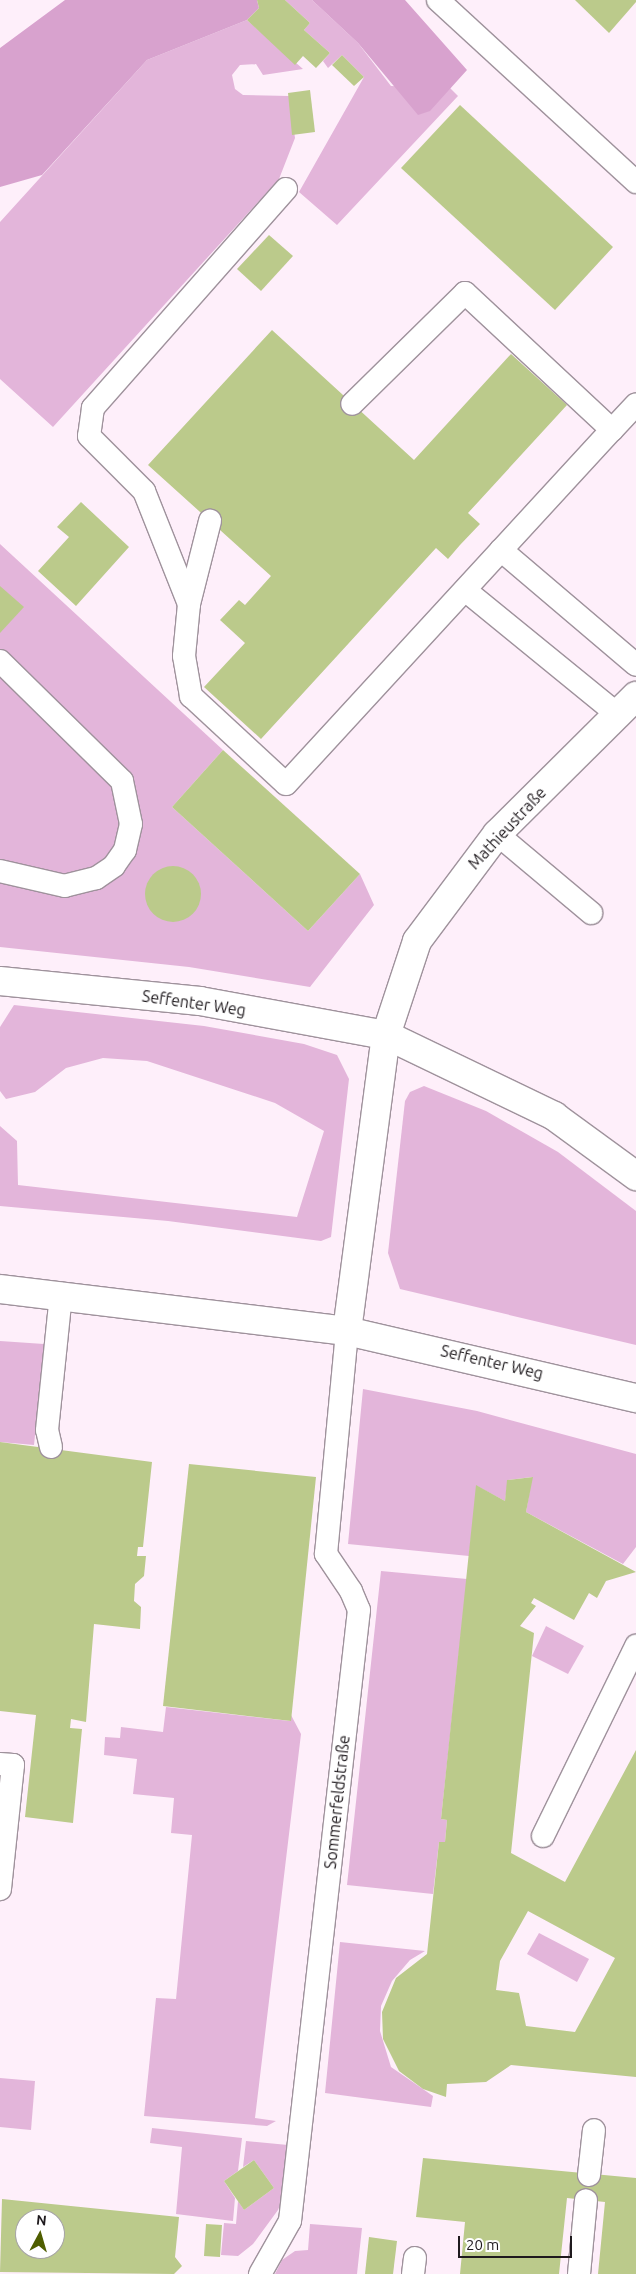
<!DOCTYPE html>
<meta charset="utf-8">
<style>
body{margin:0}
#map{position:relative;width:636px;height:2274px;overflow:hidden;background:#feeffa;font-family:Ubuntu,sans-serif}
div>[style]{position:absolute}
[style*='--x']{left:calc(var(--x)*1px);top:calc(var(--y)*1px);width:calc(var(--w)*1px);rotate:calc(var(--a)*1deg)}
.green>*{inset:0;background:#e3b5da}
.forest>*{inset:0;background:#d8a2ce}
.building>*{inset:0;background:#bbca8b}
.round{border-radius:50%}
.roads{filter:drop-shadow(1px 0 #9f929c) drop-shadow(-1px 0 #9f929c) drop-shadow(0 1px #9f929c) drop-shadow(0 -1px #9f929c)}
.lane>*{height:22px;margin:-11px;padding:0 11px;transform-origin:11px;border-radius:11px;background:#fff}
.street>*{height:28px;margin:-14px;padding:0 14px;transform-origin:14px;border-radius:14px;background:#fff}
.secondary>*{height:28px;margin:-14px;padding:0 14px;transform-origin:14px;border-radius:14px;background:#fff}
span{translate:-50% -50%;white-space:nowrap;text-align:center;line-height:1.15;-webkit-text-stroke:4.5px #fff;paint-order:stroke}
.street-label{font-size:16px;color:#1f1a1e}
.north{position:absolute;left:15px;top:2209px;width:50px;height:50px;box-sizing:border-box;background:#fff;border:1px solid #a5a3a5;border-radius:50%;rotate:6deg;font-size:14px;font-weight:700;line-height:20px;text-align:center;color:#1f1a1e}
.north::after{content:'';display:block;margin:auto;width:18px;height:22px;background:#4f5e00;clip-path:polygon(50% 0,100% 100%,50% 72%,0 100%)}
.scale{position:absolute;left:458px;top:2236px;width:114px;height:22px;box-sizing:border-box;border:2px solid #1f1a1e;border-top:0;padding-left:6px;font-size:15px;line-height:18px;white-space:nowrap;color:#1f1a1e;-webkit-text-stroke:4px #fff;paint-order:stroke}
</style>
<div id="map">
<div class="green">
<i style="clip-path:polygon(285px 0,312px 0,358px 43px,391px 86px,450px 88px,458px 96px,337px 225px,299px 192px,364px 77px,342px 55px,328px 68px,323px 61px,330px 53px,304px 30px,310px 23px)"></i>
<i style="clip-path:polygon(247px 20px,303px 69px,263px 75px,256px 64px,240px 65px,232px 75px,235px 89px,243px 95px,289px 96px,295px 138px,279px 179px,53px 427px,0 379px,0 222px,147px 60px)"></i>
<i style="clip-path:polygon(0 544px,223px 750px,172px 807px,308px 931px,360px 874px,374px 905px,310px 987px,189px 967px,0 947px)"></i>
<i style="clip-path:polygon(14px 1005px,204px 1026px,304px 1044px,337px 1055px,349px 1079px,331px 1237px,321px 1241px,168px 1221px,0 1206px,0 1126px,17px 1141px,18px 1185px,297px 1217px,324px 1131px,275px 1103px,147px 1061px,103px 1058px,66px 1068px,35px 1092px,6px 1099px,0 1091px,0 1027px)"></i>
<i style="clip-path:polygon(424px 1086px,486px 1111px,558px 1152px,636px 1211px,636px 1345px,400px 1289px,388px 1253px,405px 1101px,410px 1092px)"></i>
<i style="clip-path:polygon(0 1341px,44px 1344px,34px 1445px,0 1442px)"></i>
<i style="clip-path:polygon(363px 1389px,477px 1411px,636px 1454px,636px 1547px,623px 1564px,526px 1512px,532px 1477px,508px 1480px,505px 1501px,477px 1486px,469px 1556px,348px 1544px)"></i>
<i style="clip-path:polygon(381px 1571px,467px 1579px,441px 1819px,447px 1820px,445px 1842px,439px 1842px,433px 1894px,347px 1885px)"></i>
<i style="clip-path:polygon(546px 1626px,584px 1646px,568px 1674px,532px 1656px)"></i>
<i style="clip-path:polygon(166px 1707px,290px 1721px,291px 1715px,301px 1734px,255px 2118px,276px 2121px,267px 2126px,144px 2116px,156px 1998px,176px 1999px,192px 1835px,171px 1833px,174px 1798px,133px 1794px,137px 1759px,104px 1755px,105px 1737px,120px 1738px,121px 1727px,163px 1732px)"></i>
<i style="clip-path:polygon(539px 1933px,589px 1959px,577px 1982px,527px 1954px)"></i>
<i style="clip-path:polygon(340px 1942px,425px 1951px,410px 1960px,392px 1981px,381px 2006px,380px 2031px,391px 2067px,433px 2096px,431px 2107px,325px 2093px)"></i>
<i style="clip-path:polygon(0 2078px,35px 2081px,31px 2130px,0 2127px)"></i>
<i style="clip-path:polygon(152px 2128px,242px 2138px,238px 2171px,224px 2181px,235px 2198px,233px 2221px,176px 2214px,182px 2147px,150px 2143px)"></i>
<i style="clip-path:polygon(246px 2141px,288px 2145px,285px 2192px,278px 2210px,253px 2244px,238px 2256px,221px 2255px,224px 2223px,236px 2224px,238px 2201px,244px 2210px,274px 2188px,254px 2160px,243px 2167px)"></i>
<i style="clip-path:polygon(310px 2224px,362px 2228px,357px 2274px,275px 2274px,282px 2260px,295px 2251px,308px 2250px)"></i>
</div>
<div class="forest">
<i style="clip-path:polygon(65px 0,257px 0,259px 8px,247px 20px,147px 60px,42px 175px,0 187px,0 48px)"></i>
<i style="clip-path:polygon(312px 0,405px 0,467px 70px,430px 111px,418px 115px,358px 43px)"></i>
</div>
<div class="building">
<i style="clip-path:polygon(257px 0,285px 0,310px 23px,304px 30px,330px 53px,316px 68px,303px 56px,295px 65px,247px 20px,259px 8px)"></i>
<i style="clip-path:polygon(575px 0,636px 0,636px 2px,609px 33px)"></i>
<i style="clip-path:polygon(342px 55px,364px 77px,354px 86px,332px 65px)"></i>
<i style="clip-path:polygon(310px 90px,315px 132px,292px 135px,288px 93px)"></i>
<i style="clip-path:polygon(460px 105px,613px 247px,555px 310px,401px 168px)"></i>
<i style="clip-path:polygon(269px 235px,293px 256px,261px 291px,237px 269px)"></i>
<i style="clip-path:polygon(272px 330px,414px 460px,511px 354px,567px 405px,468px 513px,480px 524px,460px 545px,448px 559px,436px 548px,261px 739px,204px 687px,245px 643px,220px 620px,239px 600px,245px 605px,271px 576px,148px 465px)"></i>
<i style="clip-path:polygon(81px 502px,129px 547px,76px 606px,38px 571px,69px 537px,57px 527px)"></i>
<i style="clip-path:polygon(0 586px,24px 607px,0 633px)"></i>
<i style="clip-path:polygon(223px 750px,360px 874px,308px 931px,172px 807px)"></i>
<i class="round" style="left:145px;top:866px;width:56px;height:56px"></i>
<i style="clip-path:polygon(0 1442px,152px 1462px,143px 1547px,138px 1547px,137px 1556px,146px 1556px,144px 1576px,135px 1584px,134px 1601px,141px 1607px,140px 1629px,94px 1624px,86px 1722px,71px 1719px,70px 1728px,82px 1729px,73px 1823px,25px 1817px,36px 1715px,0 1711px)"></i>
<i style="clip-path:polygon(189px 1464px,316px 1477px,291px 1721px,163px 1706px)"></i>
<i style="clip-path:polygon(evenodd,533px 1477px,526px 1512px,636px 1572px,606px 1581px,597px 1598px,589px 1593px,574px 1620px,534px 1598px,531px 1603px,536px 1606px,520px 1626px,534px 1633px,511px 1853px,565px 1882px,636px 1750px,636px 2077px,511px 2065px,486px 2082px,447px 2084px,446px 2097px,423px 2089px,399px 2071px,383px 2039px,382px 2012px,396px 1978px,427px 1954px,439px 1842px,445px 1842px,447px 1820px,441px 1819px,476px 1485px,505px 1501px,507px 1480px,533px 1477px,528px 1911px,615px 1958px,575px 2032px,526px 2026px,519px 1993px,496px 1990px,500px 1961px,528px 1911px)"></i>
<i style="clip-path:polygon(423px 2158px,636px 2178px,636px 2274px,598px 2274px,605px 2202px,567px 2198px,559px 2274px,460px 2274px,465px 2222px,416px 2217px)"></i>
<i style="clip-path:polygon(254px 2160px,274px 2188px,244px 2210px,224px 2181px)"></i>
<i style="clip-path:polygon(evenodd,2px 2199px,179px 2217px,175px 2257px,182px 2266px,174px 2274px,0 2272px,2px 2199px,25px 2219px,55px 2219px,55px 2249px,25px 2249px,25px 2219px)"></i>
<i style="clip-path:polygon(206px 2224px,222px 2225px,220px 2257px,204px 2256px)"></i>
<i style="clip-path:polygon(369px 2237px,397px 2241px,393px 2274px,365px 2274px)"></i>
</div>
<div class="roads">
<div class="lane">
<i style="--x:438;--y:0;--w:269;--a:42.6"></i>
<i style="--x:286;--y:189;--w:292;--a:131.4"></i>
<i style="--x:93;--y:408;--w:28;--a:98"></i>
<i style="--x:89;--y:436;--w:78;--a:45"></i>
<i style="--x:144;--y:491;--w:122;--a:68.3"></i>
<i style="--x:189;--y:604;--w:52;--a:95.5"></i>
<i style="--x:184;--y:656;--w:41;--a:80.1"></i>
<i style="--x:191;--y:696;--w:129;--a:42.8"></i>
<i style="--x:286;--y:784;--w:481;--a:-47.4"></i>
<i style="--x:612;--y:430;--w:201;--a:-137"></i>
<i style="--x:465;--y:293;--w:158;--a:135.5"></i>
<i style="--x:612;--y:430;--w:35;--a:-47"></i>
<i style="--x:501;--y:550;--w:177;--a:40.4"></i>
<i style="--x:465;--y:590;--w:198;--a:39.2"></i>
<i style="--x:189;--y:604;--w:86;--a:-75.8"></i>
<i style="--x:0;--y:661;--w:171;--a:44.5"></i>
<i style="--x:122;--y:781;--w:44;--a:78.2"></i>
<i style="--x:131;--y:824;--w:27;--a:103"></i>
<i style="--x:125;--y:850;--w:19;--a:125"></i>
<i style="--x:114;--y:866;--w:22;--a:146"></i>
<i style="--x:96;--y:878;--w:32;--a:166"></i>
<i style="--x:65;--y:886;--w:67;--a:-167"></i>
<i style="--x:497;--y:834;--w:123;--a:40"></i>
<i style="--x:51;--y:1447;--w:17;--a:-103"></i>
<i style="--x:47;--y:1430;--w:137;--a:-84.1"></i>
<i style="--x:0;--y:1764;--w:13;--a:4"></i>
<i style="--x:13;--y:1765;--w:125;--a:96"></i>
<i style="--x:543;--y:1836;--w:212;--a:-63.9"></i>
<i style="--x:589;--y:2175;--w:45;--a:-83.7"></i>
<i style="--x:260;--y:2274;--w:61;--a:-60.5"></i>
<i style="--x:290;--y:2221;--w:615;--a:-83.56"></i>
<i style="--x:359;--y:1610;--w:21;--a:-113"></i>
<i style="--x:351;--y:1591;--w:45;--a:-124"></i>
<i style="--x:326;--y:1554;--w:224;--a:-84.6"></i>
<i style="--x:413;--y:2274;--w:16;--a:-83"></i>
<i style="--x:579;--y:2274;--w:74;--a:-84.6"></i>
</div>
<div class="street">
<i style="--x:0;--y:981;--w:201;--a:5.7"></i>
<i style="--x:200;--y:1001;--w:189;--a:10.4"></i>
<i style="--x:386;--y:1035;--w:187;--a:25.7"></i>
<i style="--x:554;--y:1116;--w:102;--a:36.2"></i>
<i style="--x:347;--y:1331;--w:299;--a:-82.5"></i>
<i style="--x:386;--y:1035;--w:99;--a:-71.7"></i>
<i style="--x:417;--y:941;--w:134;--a:-53.2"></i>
<i style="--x:497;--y:834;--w:196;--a:-44.8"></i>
</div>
<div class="secondary">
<i style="--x:0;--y:1289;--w:350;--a:6.9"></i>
<i style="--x:347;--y:1331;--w:297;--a:13.1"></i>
</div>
</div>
<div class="street-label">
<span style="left:507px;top:828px;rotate:-47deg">Mathieustraße</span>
<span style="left:194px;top:1003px;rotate:8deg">Seffenter Weg</span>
<span style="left:492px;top:1362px;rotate:13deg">Seffenter Weg</span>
<span style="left:337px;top:1802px;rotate:-84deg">Sommerfeldstraße</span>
</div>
<div class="north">N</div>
<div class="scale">20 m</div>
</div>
